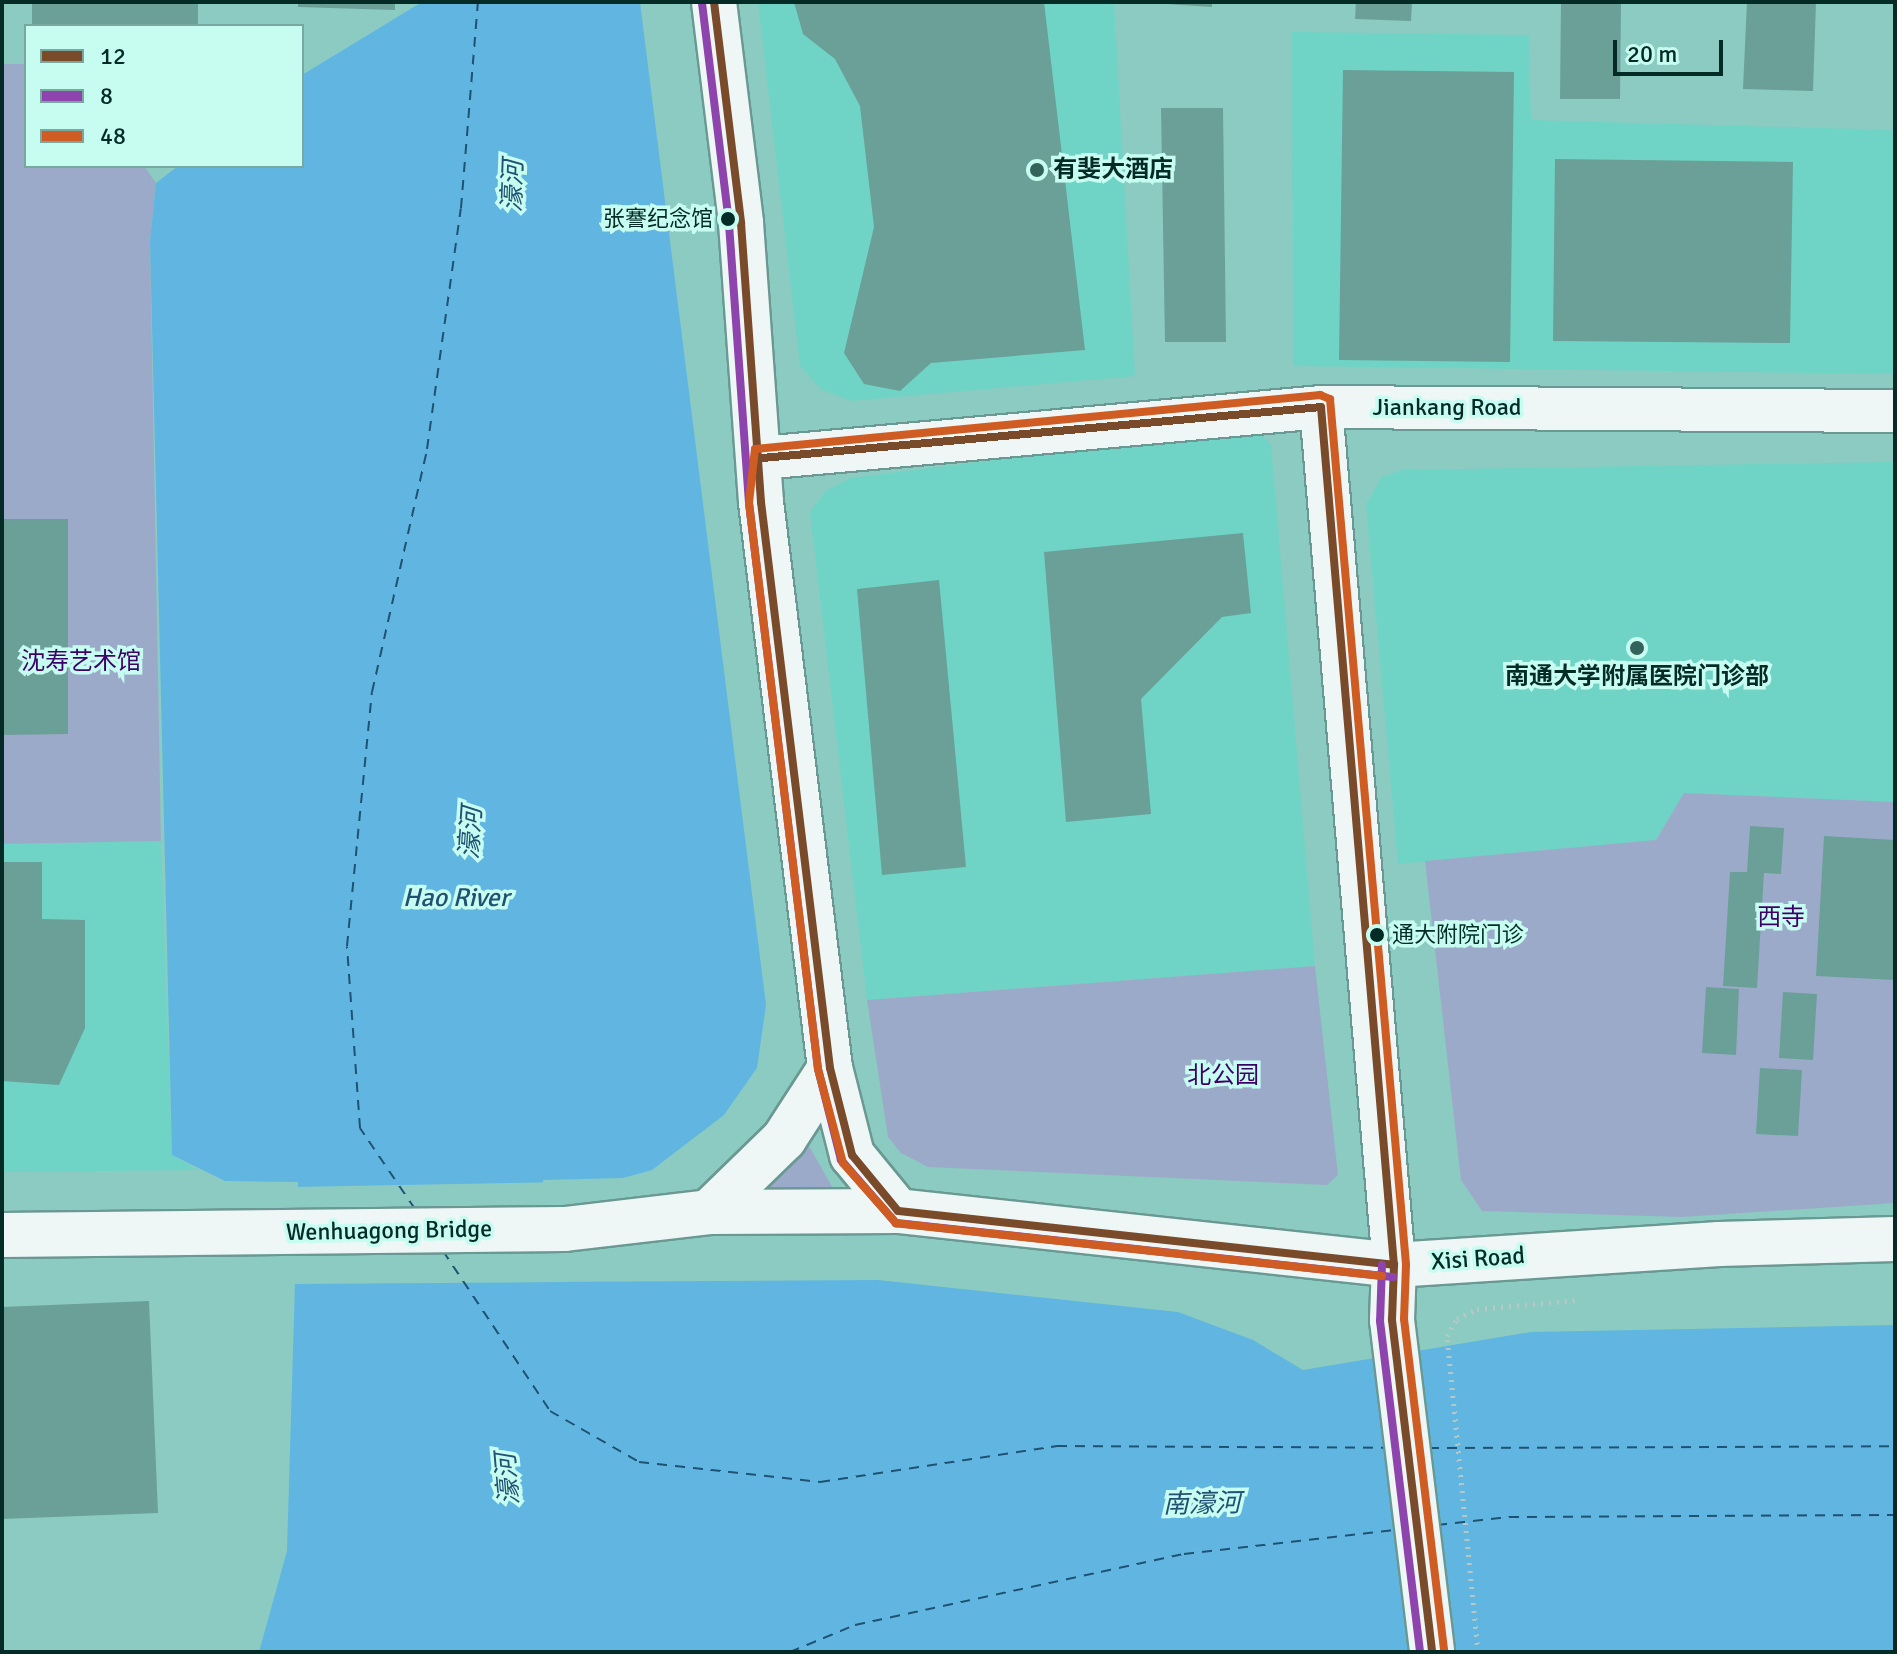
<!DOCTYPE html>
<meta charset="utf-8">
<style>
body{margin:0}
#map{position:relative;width:1897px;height:1654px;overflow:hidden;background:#8ccbc1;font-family:Signika,"Noto Sans SC",sans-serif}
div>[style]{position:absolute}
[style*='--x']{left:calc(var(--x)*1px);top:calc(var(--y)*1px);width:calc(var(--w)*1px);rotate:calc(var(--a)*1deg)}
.built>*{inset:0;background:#6fd4c5}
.green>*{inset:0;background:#9caaca}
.water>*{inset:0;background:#60b6e0}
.pier>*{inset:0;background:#8ccbc1}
.ferry>*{height:2px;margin-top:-1px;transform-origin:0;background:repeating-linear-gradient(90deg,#1f5173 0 10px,transparent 0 18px)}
.building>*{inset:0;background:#6aa098}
.path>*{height:5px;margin-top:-2.5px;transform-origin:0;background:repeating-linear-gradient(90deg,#b5c8c5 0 2px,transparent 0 8px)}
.roads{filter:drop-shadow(2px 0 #6a9892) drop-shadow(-2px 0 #6a9892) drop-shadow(0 2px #6a9892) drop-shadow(0 -2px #6a9892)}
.minor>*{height:42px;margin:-21px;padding:0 21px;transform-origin:21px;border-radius:21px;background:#eef7f6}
.tertiary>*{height:44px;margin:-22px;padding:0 22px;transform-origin:22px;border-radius:22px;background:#eef7f6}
.bus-1>*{height:8px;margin:-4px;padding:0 4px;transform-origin:4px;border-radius:4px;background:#7a4b2a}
.bus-2>*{height:8px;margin:-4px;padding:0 4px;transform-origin:4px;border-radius:4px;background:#8e44ad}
.bus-3>*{height:8px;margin:-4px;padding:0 4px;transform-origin:4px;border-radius:4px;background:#ce5c23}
.dots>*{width:22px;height:22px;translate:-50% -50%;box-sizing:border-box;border:4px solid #c7fcf1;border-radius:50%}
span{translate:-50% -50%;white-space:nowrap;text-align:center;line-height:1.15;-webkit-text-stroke:7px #c7fcf1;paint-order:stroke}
.bus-label{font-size:22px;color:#042b26}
.right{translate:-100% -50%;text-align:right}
.left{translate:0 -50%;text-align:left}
.poi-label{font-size:24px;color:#042b26;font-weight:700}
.street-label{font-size:24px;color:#042b26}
.park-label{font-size:24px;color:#3b0068}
.water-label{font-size:26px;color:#1f5173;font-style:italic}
.frame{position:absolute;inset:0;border:4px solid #042b26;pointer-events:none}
.legend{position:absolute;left:24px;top:24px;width:280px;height:144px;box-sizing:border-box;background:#c7fcf1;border:2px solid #79a8a0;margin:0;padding:10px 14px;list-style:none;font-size:24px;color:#042b26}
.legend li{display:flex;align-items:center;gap:16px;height:40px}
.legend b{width:40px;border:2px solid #79a8a0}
.scale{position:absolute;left:1613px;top:40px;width:110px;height:36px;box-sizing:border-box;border:4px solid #042b26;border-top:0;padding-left:10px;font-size:24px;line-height:28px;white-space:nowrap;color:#042b26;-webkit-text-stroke:6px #c7fcf1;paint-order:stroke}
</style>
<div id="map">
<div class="built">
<i style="clip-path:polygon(758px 2px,1114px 2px,1135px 376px,852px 401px,822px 390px,800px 366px)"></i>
<i style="clip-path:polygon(1292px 32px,1529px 35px,1531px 120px,1893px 130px,1895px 374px,1293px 366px)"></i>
<i style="clip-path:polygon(1255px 428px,1271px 445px,1315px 966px,867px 1000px,810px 512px,826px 491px,851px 478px)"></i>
<i style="clip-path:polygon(1895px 462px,1895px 802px,1684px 793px,1656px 840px,1398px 864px,1366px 504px,1382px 477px,1403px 470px)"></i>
<i style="clip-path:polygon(161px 841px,172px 1155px,198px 1170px,2px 1172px,2px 844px)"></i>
</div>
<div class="green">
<i style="clip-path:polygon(2px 64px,26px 64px,26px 166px,144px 166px,156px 183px,150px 241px,161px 841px,2px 844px)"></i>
<i style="clip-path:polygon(1684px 793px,1895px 802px,1895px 1203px,1682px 1217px,1482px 1211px,1461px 1180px,1425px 861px,1656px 840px)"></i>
<i style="clip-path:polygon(1315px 966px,1338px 1175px,1327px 1185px,928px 1167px,901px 1153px,888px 1137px,867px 1000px)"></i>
<i style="clip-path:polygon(804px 1137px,835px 1192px,761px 1192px)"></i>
</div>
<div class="water">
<i style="clip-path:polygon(422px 2px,640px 2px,766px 1005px,757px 1068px,724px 1115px,652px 1170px,623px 1178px,543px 1180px,545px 1282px,878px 1280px,1178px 1312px,1253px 1340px,1303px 1370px,1531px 1332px,1895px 1325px,1895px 1652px,259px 1652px,287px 1551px,298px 1182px,225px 1181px,172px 1155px,150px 241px,156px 183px,178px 166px,302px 166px,302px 75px)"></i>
</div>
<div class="pier">
<i style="clip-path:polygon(567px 1182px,547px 1184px,549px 1278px,563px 1282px,291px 1284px,294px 1187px)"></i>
</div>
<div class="ferry">
<i style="--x:415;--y:1209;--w:98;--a:-124.2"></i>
<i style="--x:360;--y:1128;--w:182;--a:-94.1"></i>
<i style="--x:347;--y:946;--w:255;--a:-84.4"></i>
<i style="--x:372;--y:692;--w:249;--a:-77.2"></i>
<i style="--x:427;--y:449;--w:243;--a:-82"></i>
<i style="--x:461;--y:208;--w:207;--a:-85.3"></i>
<i style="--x:443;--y:1251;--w:192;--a:56.2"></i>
<i style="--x:550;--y:1411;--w:103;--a:29.8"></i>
<i style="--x:639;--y:1462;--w:182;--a:6.3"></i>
<i style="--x:820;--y:1482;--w:240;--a:-8.6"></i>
<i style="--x:1057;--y:1446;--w:329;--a:0.3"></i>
<i style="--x:1429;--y:1448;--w:466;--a:-0.2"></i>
<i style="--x:1437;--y:1525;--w:72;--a:-6.3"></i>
<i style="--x:1509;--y:1517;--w:386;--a:-0.3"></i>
<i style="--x:790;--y:1652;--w:70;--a:-22.6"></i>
<i style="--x:855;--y:1625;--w:337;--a:-12.2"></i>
<i style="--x:1184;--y:1554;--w:212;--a:-6.5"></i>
</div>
<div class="building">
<i style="clip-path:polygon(32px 2px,198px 2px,198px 26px,32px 26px)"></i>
<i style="clip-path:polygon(298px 2px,395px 2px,395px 10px,298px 7px)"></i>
<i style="clip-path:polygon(794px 2px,1044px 2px,1085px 350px,931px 363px,900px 391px,864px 384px,844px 353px,874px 227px,860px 106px,835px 59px,803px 34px)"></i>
<i style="clip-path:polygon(1166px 2px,1212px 2px,1212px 7px,1166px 4px)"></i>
<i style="clip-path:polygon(1356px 2px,1412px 2px,1411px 21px,1355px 19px)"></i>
<i style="clip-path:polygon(1561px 2px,1621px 2px,1620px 99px,1560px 99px)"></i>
<i style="clip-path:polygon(1747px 2px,1816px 2px,1813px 91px,1743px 89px)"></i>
<i style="clip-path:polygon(1343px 70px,1514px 72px,1510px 362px,1339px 360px)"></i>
<i style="clip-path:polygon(1161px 108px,1223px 108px,1226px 342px,1165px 342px)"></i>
<i style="clip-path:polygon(1555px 159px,1793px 162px,1790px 343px,1553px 341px)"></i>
<i style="clip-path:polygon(2px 519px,68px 519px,68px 734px,2px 735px)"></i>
<i style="clip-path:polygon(1243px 533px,1251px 613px,1222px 617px,1141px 699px,1151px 814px,1066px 822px,1044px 552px)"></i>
<i style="clip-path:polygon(939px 580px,966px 867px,882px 875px,857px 589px)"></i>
<i style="clip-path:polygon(1750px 826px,1784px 828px,1781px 874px,1764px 873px,1757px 988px,1723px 986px,1730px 872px,1747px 872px)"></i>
<i style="clip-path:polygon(1824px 836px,1895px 840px,1895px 980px,1816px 976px)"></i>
<i style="clip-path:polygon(2px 862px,42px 862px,42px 919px,85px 920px,85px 1028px,59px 1085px,2px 1081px)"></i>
<i style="clip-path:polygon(1706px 987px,1739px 989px,1736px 1055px,1702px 1053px)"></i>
<i style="clip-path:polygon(1783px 992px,1817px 994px,1813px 1060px,1779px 1058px)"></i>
<i style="clip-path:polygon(1760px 1068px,1802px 1070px,1798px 1136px,1756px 1134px)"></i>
<i style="clip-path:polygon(149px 1301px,158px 1513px,2px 1519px,2px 1307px)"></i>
</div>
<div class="path">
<i style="--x:1478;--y:1652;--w:318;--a:-95.6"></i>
<i style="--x:1447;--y:1336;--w:20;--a:-60"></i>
<i style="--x:1457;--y:1319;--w:22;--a:-27"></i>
<i style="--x:1477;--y:1309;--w:101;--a:-5.1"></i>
</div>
<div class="roads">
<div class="minor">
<i style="--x:1321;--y:407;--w:861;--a:85.14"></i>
<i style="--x:762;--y:458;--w:561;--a:-5.21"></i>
<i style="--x:1321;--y:407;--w:574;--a:0.4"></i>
</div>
<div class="tertiary">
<i style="--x:714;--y:2;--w:223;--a:83"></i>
<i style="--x:741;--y:223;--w:280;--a:85.9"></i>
<i style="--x:761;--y:502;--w:570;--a:83.05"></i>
<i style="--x:830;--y:1068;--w:90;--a:75.8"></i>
<i style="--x:852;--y:1155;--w:72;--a:50.6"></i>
<i style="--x:709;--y:1212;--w:105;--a:-44.2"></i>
<i style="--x:784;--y:1139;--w:85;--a:-57.1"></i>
<i style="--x:2;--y:1235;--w:563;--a:-0.61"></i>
<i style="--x:565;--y:1229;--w:145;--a:-6.7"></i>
<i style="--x:709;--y:1212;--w:189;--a:-0.3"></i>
<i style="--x:898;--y:1211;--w:499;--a:6.2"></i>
<i style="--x:1394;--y:1265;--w:326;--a:-3.7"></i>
<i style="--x:1719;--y:1244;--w:176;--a:-1.6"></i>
<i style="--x:1394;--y:1265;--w:55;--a:92.1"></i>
<i style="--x:1392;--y:1320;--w:334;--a:83.1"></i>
</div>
</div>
<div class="bus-1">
<i style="--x:714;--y:2;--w:223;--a:83"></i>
<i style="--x:741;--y:223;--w:280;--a:85.9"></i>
<i style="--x:761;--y:502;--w:570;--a:83.05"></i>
<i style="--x:830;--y:1068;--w:90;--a:75.8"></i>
<i style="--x:852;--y:1155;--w:72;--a:50.6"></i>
<i style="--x:898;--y:1211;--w:499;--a:6.2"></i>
<i style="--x:762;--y:458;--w:561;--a:-5.21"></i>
<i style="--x:1321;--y:407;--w:861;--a:85.14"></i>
<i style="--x:1394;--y:1265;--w:55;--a:92.1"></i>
<i style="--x:1392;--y:1320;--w:334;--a:83.1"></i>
</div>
<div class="bus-2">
<i style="--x:702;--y:3;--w:223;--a:83"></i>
<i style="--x:729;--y:224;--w:280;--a:85.9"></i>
<i style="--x:749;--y:503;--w:570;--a:83.05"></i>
<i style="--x:818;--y:1069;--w:94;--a:75.8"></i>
<i style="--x:841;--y:1160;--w:84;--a:48.9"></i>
<i style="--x:896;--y:1223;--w:500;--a:6.2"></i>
<i style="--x:1382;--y:1265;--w:56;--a:92"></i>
<i style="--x:1380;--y:1321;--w:333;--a:83.1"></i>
</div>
<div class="bus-3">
<i style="--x:1406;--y:1265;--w:54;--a:92.1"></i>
<i style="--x:1404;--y:1319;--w:334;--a:83.1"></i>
<i style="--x:1382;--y:1276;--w:489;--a:-173.8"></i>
<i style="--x:896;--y:1223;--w:80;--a:-131.5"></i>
<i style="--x:843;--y:1163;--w:97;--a:-104.9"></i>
<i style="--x:818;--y:1069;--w:570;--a:-96.95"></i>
<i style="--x:749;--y:503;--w:54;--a:-83.7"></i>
<i style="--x:755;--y:449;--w:568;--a:-5.46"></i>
<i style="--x:1320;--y:395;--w:11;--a:22"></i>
<i style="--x:1330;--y:399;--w:868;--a:84.98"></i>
</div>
<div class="dots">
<i style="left:1037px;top:170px;background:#34635c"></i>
<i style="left:728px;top:219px;background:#042b26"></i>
<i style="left:1637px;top:648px;background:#34635c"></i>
<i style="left:1377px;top:935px;background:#042b26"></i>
</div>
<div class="bus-label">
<span class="right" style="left:713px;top:219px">张謇纪念馆</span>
<span class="left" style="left:1392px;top:935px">通大附院门诊</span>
</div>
<div class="poi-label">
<span class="left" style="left:1053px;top:170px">有斐大酒店</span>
<span style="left:1637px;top:677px">南通大学附属医院门诊部</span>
</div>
<div class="street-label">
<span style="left:1447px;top:408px">Jiankang Road</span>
<span style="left:389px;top:1231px;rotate:-1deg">Wenhuagong Bridge</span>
<span style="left:1478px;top:1259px;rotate:-4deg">Xisi Road</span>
</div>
<div class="park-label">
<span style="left:81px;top:662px">沈寿艺术馆</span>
<span style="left:1781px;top:918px">西寺</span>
<span style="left:1223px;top:1076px">北公园</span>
</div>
<div class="water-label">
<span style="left:514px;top:186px;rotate:-88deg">濠河</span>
<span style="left:472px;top:833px;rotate:-86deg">濠河</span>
<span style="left:456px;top:899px">Hao River</span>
<span style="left:509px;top:1479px;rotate:-95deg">濠河</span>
<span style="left:1202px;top:1505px;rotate:-1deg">南濠河</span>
</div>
<div class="frame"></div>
<ul class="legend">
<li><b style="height:10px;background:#7a4b2a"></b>12</li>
<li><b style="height:10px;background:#8e44ad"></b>8</li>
<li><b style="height:10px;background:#ce5c23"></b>48</li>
</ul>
<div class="scale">20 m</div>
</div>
